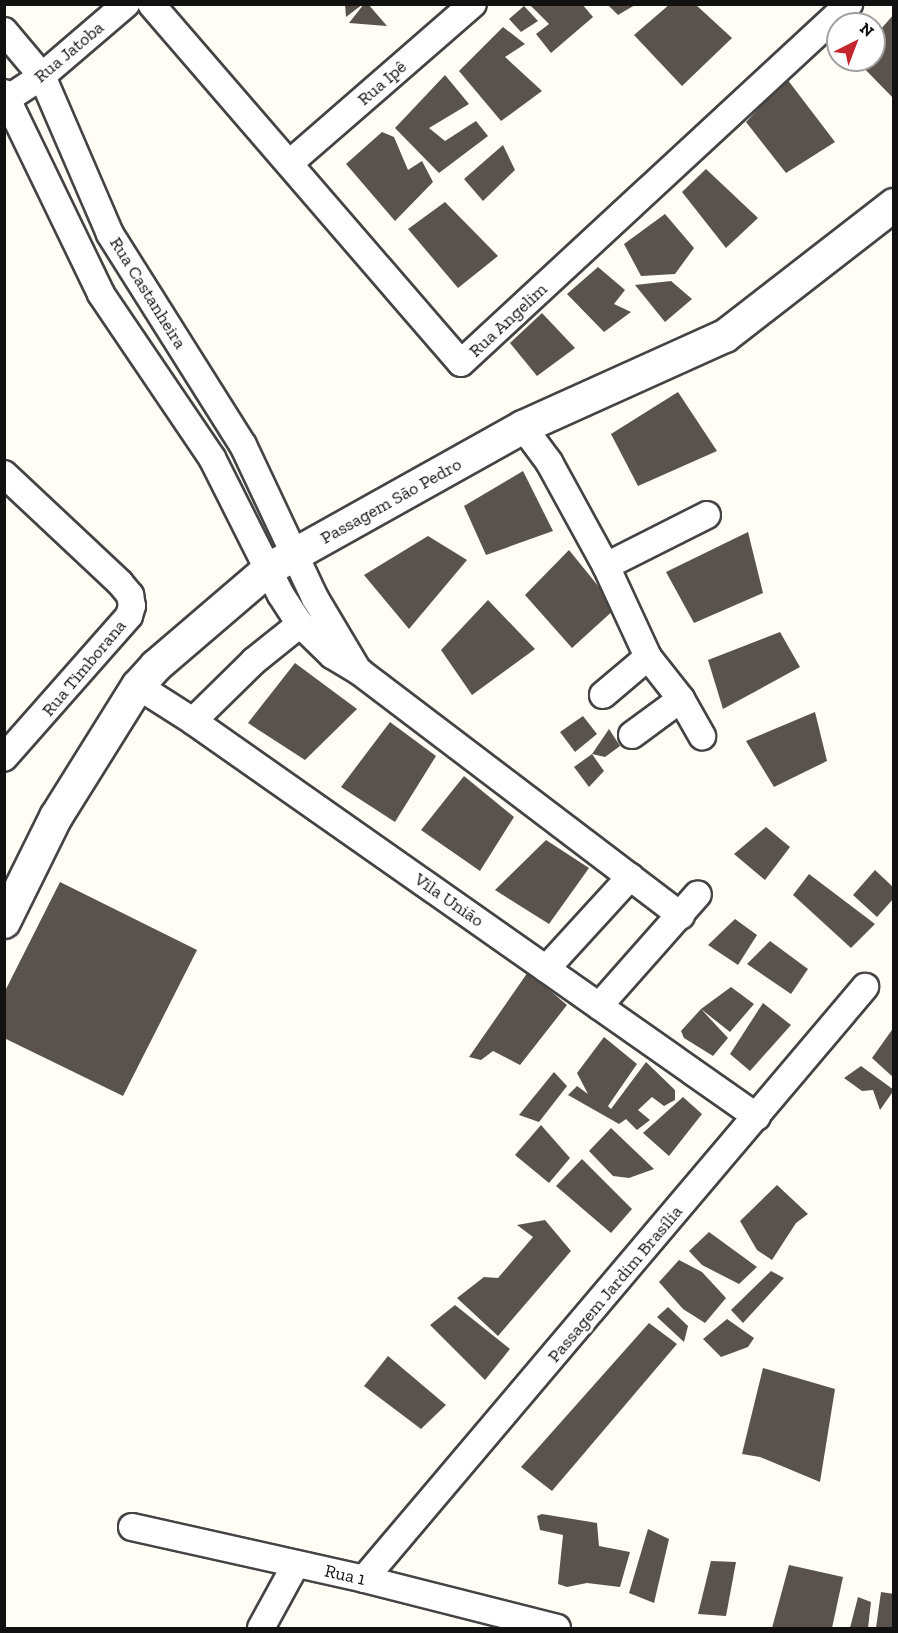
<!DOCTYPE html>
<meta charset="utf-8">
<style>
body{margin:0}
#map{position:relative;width:898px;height:1633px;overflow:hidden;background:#fffdf5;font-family:"Zilla Slab",serif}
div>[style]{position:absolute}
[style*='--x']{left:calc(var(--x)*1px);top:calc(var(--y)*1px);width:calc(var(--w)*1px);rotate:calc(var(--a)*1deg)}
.building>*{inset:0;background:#5a524d}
.roads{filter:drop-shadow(2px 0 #444) drop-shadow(-2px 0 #444) drop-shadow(0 2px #444) drop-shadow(0 -2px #444)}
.minor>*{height:26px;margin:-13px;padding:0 13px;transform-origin:13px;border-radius:13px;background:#fff}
.tertiary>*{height:32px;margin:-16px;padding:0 16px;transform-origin:16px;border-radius:16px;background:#fff}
span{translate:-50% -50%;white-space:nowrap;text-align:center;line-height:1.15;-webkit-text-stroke:6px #fff;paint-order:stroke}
.street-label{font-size:18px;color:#111}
.frame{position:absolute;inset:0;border:6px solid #111;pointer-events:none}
.north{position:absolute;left:826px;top:12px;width:60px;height:60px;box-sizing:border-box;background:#fff;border:2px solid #a0a0a0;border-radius:50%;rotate:42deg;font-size:16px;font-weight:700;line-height:24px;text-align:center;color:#111}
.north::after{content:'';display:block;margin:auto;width:21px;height:27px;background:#c4262e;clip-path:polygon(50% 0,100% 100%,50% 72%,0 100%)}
</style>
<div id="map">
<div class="building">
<i style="clip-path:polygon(345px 4px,363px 4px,346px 17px)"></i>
<i style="clip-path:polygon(364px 4px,368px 4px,387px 26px,349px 23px)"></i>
<i style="clip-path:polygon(529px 4px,582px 4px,593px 17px,551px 53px,536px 34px,549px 24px)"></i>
<i style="clip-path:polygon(670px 4px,695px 4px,732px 38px,682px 86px,634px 35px)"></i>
<i style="clip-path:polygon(608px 5px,635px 5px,618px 15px)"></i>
<i style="clip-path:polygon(524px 6px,538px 21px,521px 32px,509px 19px)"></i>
<i style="clip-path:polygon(894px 14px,894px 99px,856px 60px,874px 60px,874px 37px)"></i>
<i style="clip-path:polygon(503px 27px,525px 44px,505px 57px,542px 91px,501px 121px,459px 71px)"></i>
<i style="clip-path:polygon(445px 75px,469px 104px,429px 128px,445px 141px,476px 121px,488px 136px,439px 173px,395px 128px)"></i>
<i style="clip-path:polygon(787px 79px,835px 142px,786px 173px,746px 122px)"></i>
<i style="clip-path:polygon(382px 132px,394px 137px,408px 170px,422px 161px,433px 182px,395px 221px,346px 164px)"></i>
<i style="clip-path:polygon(503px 145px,515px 170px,483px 201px,464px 179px)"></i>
<i style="clip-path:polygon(706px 169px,758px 218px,726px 248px,682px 192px)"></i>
<i style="clip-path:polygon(445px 202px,498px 256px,458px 288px,408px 229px)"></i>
<i style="clip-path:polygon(665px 214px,694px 248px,675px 274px,641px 276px,624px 244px)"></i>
<i style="clip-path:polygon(598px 267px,625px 290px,614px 304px,631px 312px,604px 332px,567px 294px)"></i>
<i style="clip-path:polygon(671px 281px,692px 299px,665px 322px,635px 285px)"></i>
<i style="clip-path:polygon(542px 313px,575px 348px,537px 376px,510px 343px)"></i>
<i style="clip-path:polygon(678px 392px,717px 451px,638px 486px,611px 434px)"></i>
<i style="clip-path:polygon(523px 471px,553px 531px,486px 555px,464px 506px)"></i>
<i style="clip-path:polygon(748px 532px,763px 593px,694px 623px,666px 572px)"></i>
<i style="clip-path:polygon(428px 536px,467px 560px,409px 629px,364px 575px)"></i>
<i style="clip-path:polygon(569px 550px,616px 608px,572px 648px,525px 595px)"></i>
<i style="clip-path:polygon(488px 600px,535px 649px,472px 695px,441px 650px)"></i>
<i style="clip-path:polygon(780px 632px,800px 667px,723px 709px,708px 660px)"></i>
<i style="clip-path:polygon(295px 663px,357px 709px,305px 760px,248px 723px)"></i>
<i style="clip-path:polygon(815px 712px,827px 761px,774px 787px,746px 741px)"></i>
<i style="clip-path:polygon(583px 716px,597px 734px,575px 752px,560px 732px)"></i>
<i style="clip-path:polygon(390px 722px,436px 756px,395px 822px,341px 787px)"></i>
<i style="clip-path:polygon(609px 729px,620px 746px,605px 757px,592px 754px)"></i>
<i style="clip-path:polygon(592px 754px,604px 771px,589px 787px,574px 767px)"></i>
<i style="clip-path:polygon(464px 776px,514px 817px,480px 871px,421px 830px)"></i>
<i style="clip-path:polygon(766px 827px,790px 847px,765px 880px,734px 854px)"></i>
<i style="clip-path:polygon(546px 840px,589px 868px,549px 924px,495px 890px)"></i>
<i style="clip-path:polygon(875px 870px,894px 888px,894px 898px,877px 917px,853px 895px)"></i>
<i style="clip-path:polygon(809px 874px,875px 924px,851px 948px,793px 895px)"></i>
<i style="clip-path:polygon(60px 882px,197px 950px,123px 1096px,4px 1038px,4px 993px)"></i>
<i style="clip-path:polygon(735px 919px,757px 935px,738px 965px,708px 945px)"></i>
<i style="clip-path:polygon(770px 941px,808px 969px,791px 994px,747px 964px)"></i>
<i style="clip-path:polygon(528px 972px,567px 1005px,520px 1065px,493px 1051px,481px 1060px,469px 1057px)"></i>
<i style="clip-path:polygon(731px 987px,754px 1004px,730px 1032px,701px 1009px,728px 1038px,713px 1056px,684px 1038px,681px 1031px,701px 1009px)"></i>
<i style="clip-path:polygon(763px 1003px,791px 1025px,750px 1071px,730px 1054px)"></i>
<i style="clip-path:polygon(894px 1027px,894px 1078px,872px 1058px)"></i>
<i style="clip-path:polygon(604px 1037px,637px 1064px,608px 1106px,611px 1109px,646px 1062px,675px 1090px,675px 1100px,664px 1106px,652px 1097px,638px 1110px,650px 1120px,637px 1130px,626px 1119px,619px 1124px,568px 1095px,577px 1086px,588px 1094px,577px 1073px)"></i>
<i style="clip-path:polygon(861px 1066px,894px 1090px,880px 1110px,873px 1090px,862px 1091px,844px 1078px)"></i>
<i style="clip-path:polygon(554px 1072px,567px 1086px,539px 1122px,519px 1115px)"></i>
<i style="clip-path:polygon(683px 1097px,702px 1114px,669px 1156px,643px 1133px)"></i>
<i style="clip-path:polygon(541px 1125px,570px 1158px,549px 1183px,515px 1155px)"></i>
<i style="clip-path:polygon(611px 1128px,654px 1169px,629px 1178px,613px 1176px,589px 1151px)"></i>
<i style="clip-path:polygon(582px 1159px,632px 1209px,611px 1233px,556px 1186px)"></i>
<i style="clip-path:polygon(777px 1185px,808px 1214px,796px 1223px,772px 1260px,757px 1250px,740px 1221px)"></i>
<i style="clip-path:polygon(545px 1220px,571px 1251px,498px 1336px,457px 1298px,484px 1277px,498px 1278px,533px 1237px,517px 1225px)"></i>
<i style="clip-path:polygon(709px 1232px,757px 1267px,739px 1284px,702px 1265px,689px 1251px)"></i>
<i style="clip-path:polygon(679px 1260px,702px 1272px,726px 1298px,705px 1323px,683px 1309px,659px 1282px)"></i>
<i style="clip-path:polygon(771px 1271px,784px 1278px,743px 1323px,731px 1310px)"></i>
<i style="clip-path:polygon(455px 1305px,510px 1349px,485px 1380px,430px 1325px)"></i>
<i style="clip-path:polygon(668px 1307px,688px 1326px,684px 1342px,657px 1317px)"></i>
<i style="clip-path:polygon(727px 1319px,754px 1338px,748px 1347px,721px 1357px,703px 1339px)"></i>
<i style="clip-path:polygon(649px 1323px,677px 1344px,552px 1491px,521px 1467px)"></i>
<i style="clip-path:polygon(388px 1356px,446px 1405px,421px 1429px,364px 1386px)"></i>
<i style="clip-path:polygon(763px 1368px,835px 1389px,820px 1482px,760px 1457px,742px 1454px)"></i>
<i style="clip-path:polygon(542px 1514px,597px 1523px,599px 1546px,630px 1552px,620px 1587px,587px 1583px,567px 1587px,558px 1584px,563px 1535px,540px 1530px,537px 1516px)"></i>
<i style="clip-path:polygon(648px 1529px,669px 1539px,654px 1603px,629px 1593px)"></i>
<i style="clip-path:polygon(711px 1561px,736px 1562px,726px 1616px,698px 1614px)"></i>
<i style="clip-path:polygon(789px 1565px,843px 1577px,832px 1628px,772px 1628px)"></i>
<i style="clip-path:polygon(881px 1592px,894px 1594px,894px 1628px,876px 1628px)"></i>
<i style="clip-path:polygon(858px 1597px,871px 1602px,868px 1628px,850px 1628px)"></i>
</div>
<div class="roads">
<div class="minor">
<i style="--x:151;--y:4;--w:474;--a:49.2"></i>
<i style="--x:461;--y:363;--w:529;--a:-42.78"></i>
<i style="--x:4;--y:31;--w:59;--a:49.8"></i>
<i style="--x:42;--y:76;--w:172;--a:66.7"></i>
<i style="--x:110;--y:234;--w:249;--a:57.8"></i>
<i style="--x:243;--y:445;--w:169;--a:64.8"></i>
<i style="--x:315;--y:598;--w:80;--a:59.3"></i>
<i style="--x:4;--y:93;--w:223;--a:64.2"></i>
<i style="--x:101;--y:294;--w:198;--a:55.9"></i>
<i style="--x:212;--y:458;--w:153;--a:63.3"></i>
<i style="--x:281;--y:595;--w:35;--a:57"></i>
<i style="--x:300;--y:624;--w:45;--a:44.1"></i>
<i style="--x:332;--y:655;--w:33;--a:31"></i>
<i style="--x:360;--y:672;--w:403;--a:37.2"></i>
<i style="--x:4;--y:101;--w:45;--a:-33.3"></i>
<i style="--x:42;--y:76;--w:111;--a:-40.6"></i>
<i style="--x:291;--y:162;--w:241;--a:-41"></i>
<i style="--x:523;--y:427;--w:44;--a:53.4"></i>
<i style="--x:549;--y:462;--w:119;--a:61.3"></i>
<i style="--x:606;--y:566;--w:100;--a:65.2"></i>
<i style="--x:648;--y:657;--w:53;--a:51.8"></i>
<i style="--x:681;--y:699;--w:43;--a:60.4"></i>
<i style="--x:4;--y:474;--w:159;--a:43.2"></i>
<i style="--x:120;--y:583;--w:16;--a:50"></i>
<i style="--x:130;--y:595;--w:11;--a:80"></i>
<i style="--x:132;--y:606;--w:10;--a:107"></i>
<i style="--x:129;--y:616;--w:189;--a:131.4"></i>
<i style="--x:606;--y:566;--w:113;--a:-26.8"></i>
<i style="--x:138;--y:686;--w:65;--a:32.5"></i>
<i style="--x:193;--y:721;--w:689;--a:35.07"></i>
<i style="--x:603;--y:695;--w:59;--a:-40.2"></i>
<i style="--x:193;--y:721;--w:86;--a:-44.5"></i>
<i style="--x:254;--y:661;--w:59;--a:-38.8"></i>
<i style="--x:632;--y:735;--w:61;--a:-36.3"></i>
<i style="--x:546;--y:969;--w:125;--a:-47.6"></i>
<i style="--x:599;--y:1006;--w:149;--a:-48.5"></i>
<i style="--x:132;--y:1527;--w:238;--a:12.6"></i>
<i style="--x:364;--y:1579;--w:199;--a:14.2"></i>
<i style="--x:364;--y:1579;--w:776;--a:-49.76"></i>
<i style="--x:261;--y:1628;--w:73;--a:-61.3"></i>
</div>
<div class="tertiary">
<i style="--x:4;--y:922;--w:117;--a:-63.7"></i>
<i style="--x:56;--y:817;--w:155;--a:-58"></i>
<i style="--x:138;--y:686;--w:27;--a:-48"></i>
<i style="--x:156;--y:666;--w:149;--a:-40.6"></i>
<i style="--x:269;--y:569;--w:291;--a:-29.2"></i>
<i style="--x:523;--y:427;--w:222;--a:-24.3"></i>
<i style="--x:725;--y:336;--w:214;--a:-37.8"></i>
</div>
</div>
<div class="street-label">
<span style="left:69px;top:52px;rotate:-40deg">Rua Jatoba</span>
<span style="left:382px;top:83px;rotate:-41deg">Rua Ipê</span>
<span style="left:148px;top:293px;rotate:58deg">Rua Castanheira</span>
<span style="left:508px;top:320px;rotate:-43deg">Rua Angelim</span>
<span style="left:391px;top:501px;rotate:-29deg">Passagem São Pedro</span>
<span style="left:84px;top:668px;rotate:-50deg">Rua Timborana</span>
<span style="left:449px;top:900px;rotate:35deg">Vila União</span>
<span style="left:615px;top:1284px;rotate:-50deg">Passagem Jardim Brasília</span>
<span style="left:345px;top:1575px;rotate:13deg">Rua 1</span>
</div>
<div class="frame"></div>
<div class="north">N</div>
</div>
